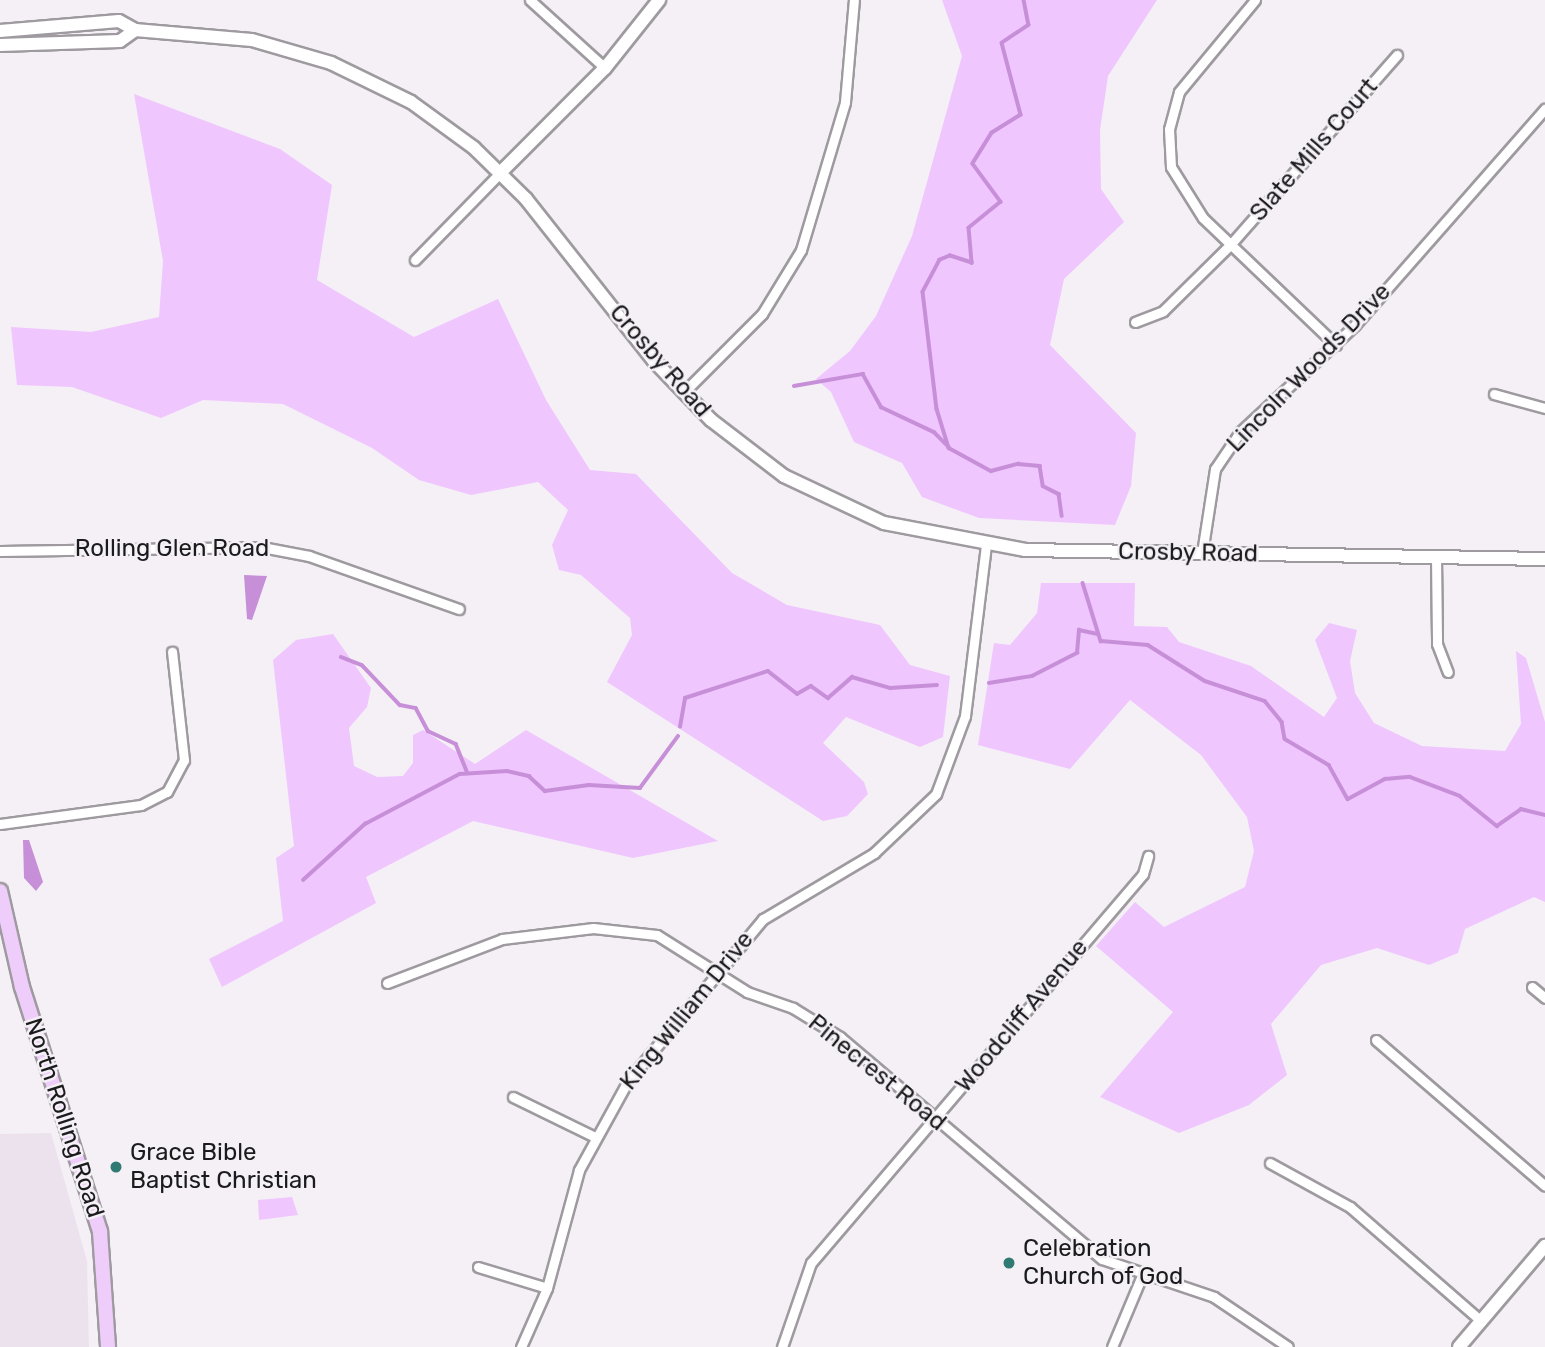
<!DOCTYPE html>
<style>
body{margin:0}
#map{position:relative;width:1545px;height:1347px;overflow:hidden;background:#f4f0f6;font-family:Rubik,sans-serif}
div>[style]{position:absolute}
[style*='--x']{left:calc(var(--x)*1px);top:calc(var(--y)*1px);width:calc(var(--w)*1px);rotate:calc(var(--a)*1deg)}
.built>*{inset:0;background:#ebe2ee}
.green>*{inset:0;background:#f0c6fe}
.water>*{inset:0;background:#c78fd8}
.stream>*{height:3.5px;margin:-1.75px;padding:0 1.75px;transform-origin:1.75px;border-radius:1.75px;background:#c78fd8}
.roads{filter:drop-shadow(2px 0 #9e9a9f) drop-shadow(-2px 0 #9e9a9f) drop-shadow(0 2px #9e9a9f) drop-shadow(0 -2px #9e9a9f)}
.minor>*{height:9px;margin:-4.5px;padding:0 4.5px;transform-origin:4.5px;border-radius:4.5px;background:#fff}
.tertiary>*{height:12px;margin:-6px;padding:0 6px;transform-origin:6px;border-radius:6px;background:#fff}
.primary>*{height:14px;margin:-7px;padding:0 7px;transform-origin:7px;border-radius:7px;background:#efcdfa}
.dots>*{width:19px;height:19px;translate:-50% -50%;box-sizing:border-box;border:4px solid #f4f0f6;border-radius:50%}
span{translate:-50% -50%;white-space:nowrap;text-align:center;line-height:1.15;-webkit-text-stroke:5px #f4f0f6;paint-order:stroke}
.street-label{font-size:24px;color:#1b1a1c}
.poi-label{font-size:24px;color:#1b1a1c}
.left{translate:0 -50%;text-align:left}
</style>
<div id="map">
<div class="built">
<i style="clip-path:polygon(51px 1133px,87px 1261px,89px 1347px,0 1347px,0 1134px)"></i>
</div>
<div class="green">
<i style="clip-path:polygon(942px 0,1157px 0,1108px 76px,1100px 130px,1101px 189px,1124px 222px,1064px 279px,1050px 345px,1136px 433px,1131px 486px,1115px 525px,979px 518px,922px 497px,902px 463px,854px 442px,831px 392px,816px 379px,850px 351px,876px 316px,912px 236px,962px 56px)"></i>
<i style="clip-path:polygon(134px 94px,280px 149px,332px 185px,317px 280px,414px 337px,498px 299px,546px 400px,590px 470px,636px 474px,732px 573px,787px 605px,880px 625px,910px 665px,950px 676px,943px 737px,920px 747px,846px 717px,823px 743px,864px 782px,868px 794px,847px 816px,823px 821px,607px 682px,632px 635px,630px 618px,581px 575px,559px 570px,552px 545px,568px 510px,538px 482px,471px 495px,419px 480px,372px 448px,283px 404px,203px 400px,161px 418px,72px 387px,17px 385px,11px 327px,91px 332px,159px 317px,163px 261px)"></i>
<i style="clip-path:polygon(1041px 583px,1135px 583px,1134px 626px,1167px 627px,1179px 642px,1251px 666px,1324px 717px,1337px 698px,1315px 640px,1329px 623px,1357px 630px,1350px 661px,1355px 693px,1374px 723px,1422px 746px,1505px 751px,1521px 724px,1516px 651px,1526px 658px,1545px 722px,1545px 902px,1534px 897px,1465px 929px,1458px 953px,1429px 965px,1377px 948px,1321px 965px,1271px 1024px,1287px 1075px,1249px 1105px,1179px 1133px,1100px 1097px,1173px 1012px,1096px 946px,1135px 902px,1164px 927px,1245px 887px,1254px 851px,1247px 817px,1201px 755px,1130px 700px,1070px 769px,978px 745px,994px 643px,1010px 645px,1037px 613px)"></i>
<i style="clip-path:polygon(333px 634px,371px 688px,367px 707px,349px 728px,354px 766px,377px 777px,403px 776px,413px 763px,413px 735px,423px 730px,475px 764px,526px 730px,718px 841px,633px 858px,473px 821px,366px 877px,376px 903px,222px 987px,209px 959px,283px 921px,276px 858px,294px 846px,273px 660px,296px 640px)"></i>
<i style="clip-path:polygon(292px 1197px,298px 1215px,259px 1220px,258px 1200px)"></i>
</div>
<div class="water">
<i style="clip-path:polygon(244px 575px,267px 576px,252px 620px,247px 619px)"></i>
<i style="clip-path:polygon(23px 840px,29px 840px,43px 882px,36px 891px,24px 878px)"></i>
</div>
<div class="stream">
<i style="--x:1024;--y:0;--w:25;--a:79"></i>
<i style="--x:1029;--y:25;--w:32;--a:146"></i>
<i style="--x:1002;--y:43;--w:74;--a:75.2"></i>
<i style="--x:1021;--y:115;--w:34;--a:148"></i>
<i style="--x:992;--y:133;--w:36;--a:122"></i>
<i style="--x:973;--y:164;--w:47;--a:53.6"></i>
<i style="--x:1001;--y:202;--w:41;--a:140.9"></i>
<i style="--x:969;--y:228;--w:35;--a:85"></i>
<i style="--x:972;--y:263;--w:23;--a:-162"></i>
<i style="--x:950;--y:256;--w:11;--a:158"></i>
<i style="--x:940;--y:260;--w:36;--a:118"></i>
<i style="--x:923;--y:292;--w:118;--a:83.2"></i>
<i style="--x:937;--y:409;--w:41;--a:72.9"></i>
<i style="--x:949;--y:448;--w:48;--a:28.7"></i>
<i style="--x:991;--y:471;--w:28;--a:-15"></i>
<i style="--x:1018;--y:464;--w:22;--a:5"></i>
<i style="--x:1040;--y:466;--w:20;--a:81"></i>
<i style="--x:1043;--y:486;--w:18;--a:27"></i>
<i style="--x:1059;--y:494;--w:22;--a:82"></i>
<i style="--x:794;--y:386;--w:70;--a:-9.9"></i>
<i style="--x:863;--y:374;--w:38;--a:61"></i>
<i style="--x:881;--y:407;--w:59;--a:25.3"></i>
<i style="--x:934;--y:432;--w:21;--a:45"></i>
<i style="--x:1083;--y:583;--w:61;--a:72.8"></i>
<i style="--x:1101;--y:641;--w:47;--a:4.9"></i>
<i style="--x:1148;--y:645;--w:67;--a:32.3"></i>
<i style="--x:1205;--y:681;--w:63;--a:18.4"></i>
<i style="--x:1265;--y:701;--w:27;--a:51"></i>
<i style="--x:1282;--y:722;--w:17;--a:80"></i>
<i style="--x:1285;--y:739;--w:51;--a:30.6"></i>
<i style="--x:1329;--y:765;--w:39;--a:61"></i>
<i style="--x:1348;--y:799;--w:42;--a:-28.4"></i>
<i style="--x:1385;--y:779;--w:25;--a:-5"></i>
<i style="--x:1410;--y:777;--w:53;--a:20.8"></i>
<i style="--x:1460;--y:796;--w:48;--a:39"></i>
<i style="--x:1497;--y:826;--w:29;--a:-35"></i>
<i style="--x:1521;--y:809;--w:25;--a:14"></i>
<i style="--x:341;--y:657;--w:22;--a:21"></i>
<i style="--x:362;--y:665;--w:55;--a:46.5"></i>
<i style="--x:400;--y:705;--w:16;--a:11"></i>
<i style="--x:416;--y:708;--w:26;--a:62"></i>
<i style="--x:428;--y:731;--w:31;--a:25"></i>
<i style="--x:456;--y:744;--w:31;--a:68"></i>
<i style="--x:989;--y:683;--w:44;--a:-9.2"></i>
<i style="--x:1032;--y:676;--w:51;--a:-27.1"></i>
<i style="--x:1077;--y:653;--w:23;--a:-85"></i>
<i style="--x:1079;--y:630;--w:19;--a:12"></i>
<i style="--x:680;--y:727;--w:29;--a:-80"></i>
<i style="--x:685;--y:698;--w:87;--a:-18"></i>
<i style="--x:768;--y:671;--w:37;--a:38"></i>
<i style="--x:797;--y:694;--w:16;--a:-30"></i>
<i style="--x:811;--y:686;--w:21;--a:35"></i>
<i style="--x:828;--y:698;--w:32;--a:-41"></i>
<i style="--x:852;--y:677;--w:40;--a:16"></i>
<i style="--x:890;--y:688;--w:47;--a:-3.7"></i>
<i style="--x:303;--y:880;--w:84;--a:-42.1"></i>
<i style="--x:365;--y:824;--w:107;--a:-27.8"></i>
<i style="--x:460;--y:774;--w:47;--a:-3.7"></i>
<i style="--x:507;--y:771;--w:23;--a:13"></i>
<i style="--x:529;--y:776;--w:22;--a:43"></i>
<i style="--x:545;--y:791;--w:44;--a:-7.8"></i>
<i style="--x:589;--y:785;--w:51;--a:3.4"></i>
<i style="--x:640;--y:788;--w:64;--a:-53.8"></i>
</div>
<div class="roads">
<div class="minor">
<i style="--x:530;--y:0;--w:101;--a:42.2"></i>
<i style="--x:1255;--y:0;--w:119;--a:129.6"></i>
<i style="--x:1179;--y:92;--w:38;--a:105"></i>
<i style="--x:1169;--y:129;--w:38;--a:87"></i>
<i style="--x:1171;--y:167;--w:60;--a:57.9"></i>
<i style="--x:1203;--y:218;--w:184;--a:43.7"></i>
<i style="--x:415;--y:260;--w:123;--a:-45.7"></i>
<i style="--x:1135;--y:322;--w:30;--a:-21"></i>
<i style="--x:1163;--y:311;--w:94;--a:-44.6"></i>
<i style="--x:1230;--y:245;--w:253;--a:-48.7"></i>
<i style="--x:683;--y:393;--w:112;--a:-45"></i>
<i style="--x:762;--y:314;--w:75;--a:-58.6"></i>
<i style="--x:801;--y:250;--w:154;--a:-73.4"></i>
<i style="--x:845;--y:102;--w:102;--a:-85"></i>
<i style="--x:1494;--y:394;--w:53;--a:15.4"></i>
<i style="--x:0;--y:551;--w:262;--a:-0.9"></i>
<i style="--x:262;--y:547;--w:48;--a:10.8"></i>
<i style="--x:309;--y:556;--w:159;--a:19.5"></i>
<i style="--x:1202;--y:553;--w:85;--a:-81.2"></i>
<i style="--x:1215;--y:469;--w:45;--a:-56"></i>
<i style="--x:1240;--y:432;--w:157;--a:-42.9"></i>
<i style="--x:1355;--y:325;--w:288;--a:-48.7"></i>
<i style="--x:1436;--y:557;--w:87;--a:89.3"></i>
<i style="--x:1437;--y:644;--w:30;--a:69"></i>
<i style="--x:0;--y:824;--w:142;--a:-7.7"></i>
<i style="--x:141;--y:805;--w:29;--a:-27"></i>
<i style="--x:167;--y:792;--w:36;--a:-62"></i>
<i style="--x:184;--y:760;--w:109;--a:-96.3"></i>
<i style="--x:387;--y:983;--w:123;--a:-20.9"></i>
<i style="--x:502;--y:939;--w:92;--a:-6.9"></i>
<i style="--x:593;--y:928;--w:64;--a:6.2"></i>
<i style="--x:657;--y:935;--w:107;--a:32.3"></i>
<i style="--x:747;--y:992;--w:49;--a:19.2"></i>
<i style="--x:793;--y:1008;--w:55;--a:31.7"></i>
<i style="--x:840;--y:1037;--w:343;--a:40.3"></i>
<i style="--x:1102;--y:1259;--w:118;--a:18.7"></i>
<i style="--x:1214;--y:1297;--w:89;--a:34"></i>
<i style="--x:1532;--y:987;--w:17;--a:40"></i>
<i style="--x:1376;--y:1040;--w:223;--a:40.8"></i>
<i style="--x:513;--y:1097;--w:89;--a:26"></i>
<i style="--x:1270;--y:1163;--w:91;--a:28.8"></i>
<i style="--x:1350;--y:1207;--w:174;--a:41"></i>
<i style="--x:478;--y:1267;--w:72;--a:16.9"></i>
<i style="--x:521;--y:1347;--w:64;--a:-66.2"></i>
<i style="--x:547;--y:1288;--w:122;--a:-74.8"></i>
<i style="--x:579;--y:1170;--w:102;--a:-61.2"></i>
<i style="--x:628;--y:1081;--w:211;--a:-50.2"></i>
<i style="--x:763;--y:919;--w:129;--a:-30.7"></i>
<i style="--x:874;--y:853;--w:86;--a:-43.6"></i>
<i style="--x:936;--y:794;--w:83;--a:-69.6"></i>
<i style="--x:965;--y:716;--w:171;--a:-83"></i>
<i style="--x:782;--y:1347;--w:89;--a:-71"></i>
<i style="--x:811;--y:1263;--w:511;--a:-49.52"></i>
<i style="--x:1143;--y:874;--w:19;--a:-74"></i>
<i style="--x:1112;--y:1347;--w:75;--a:-67.2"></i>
</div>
<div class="tertiary">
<i style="--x:0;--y:31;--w:119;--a:-4.8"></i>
<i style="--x:119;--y:21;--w:18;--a:29"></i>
<i style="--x:135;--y:30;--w:117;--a:4.9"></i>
<i style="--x:252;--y:40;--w:82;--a:16.2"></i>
<i style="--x:331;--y:63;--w:89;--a:26"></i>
<i style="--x:411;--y:102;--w:78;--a:36.1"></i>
<i style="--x:474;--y:148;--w:73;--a:44.4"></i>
<i style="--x:526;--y:199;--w:206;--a:51.7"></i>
<i style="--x:654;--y:361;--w:82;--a:46"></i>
<i style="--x:711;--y:420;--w:92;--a:37.5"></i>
<i style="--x:784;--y:476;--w:110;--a:25.2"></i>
<i style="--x:884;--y:523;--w:144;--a:10.8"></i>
<i style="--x:1025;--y:550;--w:520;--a:0.99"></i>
<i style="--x:0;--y:45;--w:120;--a:-1.9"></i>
<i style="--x:120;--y:41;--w:19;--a:-36"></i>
<i style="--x:501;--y:172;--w:147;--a:-45"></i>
<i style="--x:605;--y:68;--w:87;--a:-51.5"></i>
<i style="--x:1459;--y:1347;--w:133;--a:-49.6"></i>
</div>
<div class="primary">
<i style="--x:0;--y:891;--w:98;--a:77.1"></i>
<i style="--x:22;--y:987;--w:257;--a:72.3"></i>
<i style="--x:100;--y:1232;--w:115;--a:86"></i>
</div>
</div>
<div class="dots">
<i style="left:116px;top:1167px;background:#317973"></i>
<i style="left:1009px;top:1263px;background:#317973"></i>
</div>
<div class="street-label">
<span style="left:1314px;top:150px;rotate:-49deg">Slate Mills Court</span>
<span style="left:660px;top:361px;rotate:49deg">Crosby Road</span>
<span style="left:1309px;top:368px;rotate:-46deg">Lincoln Woods Drive</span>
<span style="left:172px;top:549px">Rolling Glen Road</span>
<span style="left:1188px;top:553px;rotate:1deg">Crosby Road</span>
<span style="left:687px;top:1011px;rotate:-51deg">King William Drive</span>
<span style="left:1022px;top:1016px;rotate:-50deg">Woodcliff Avenue</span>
<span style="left:877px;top:1073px;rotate:39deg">Pinecrest Road</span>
<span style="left:64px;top:1118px;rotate:72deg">North Rolling Road</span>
</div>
<div class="poi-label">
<span class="left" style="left:130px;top:1167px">Grace Bible<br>Baptist Christian</span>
<span class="left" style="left:1023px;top:1263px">Celebration<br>Church of God</span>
</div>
</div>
